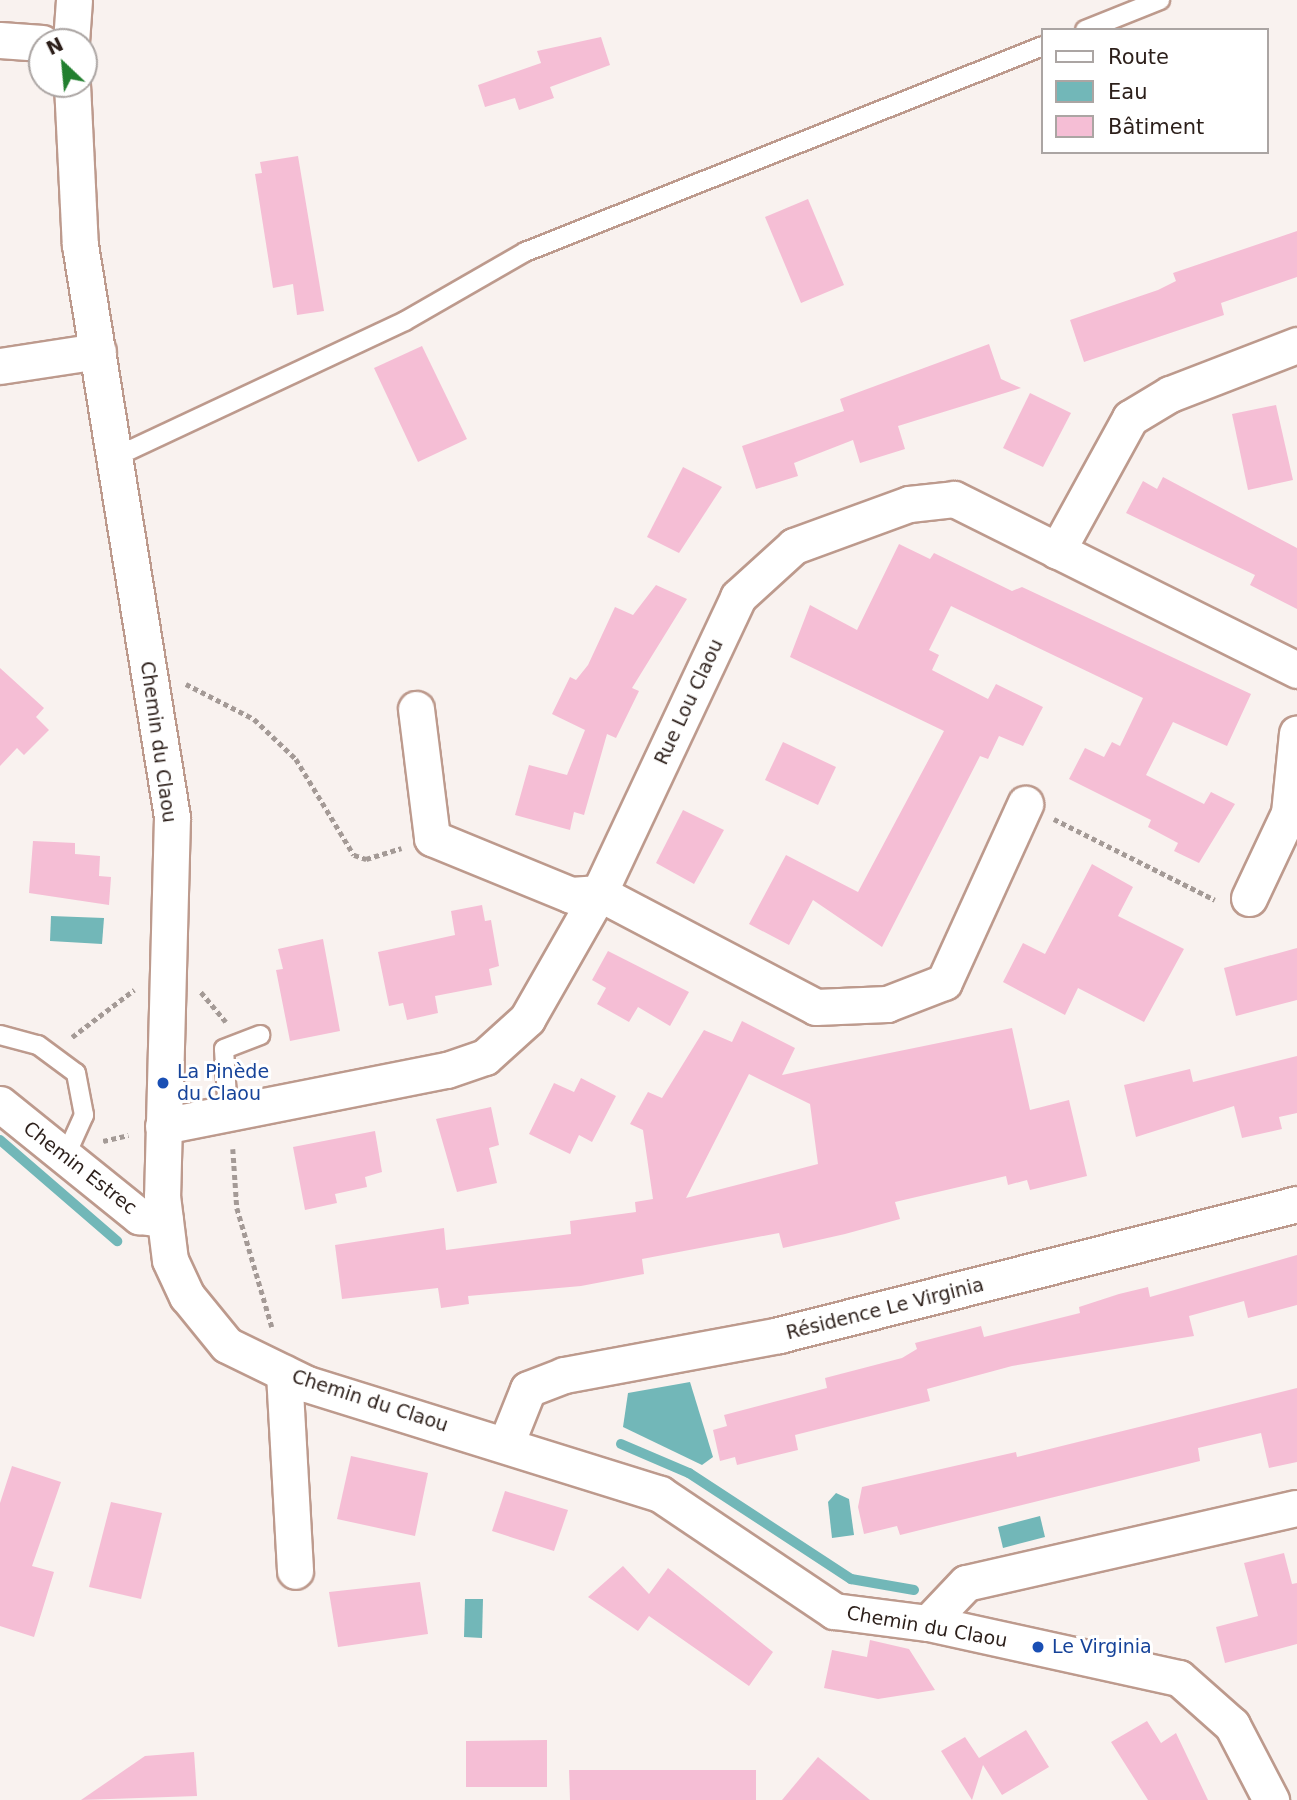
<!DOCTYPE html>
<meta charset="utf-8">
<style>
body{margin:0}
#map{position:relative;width:1297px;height:1800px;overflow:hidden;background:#f9f2ef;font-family:"DejaVu Sans",sans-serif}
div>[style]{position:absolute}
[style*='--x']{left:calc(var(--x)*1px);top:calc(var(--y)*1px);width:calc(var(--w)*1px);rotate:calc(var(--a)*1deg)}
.water>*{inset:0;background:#72b7b8}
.stream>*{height:10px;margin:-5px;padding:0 5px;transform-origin:5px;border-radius:5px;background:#72b7b8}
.building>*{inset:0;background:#f5bed5}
.path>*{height:4.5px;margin-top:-2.25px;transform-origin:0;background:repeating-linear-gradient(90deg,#a49a96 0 5px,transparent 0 8.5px)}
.roads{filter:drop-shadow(2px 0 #bd9a8d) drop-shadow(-2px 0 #bd9a8d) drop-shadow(0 2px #bd9a8d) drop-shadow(0 -2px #bd9a8d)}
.service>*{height:18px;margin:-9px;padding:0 9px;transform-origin:9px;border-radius:9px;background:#fff}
.minor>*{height:35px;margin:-17.5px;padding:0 17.5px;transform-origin:17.5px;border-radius:17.5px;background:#fff}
.dots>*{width:19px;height:19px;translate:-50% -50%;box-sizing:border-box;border:4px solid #fff;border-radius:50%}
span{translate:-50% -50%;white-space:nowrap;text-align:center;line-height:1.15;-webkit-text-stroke:6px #fff;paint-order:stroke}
.street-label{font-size:19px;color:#2c1f1a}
.transit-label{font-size:19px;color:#164399}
.left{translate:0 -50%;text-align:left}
.legend{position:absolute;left:1041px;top:28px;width:228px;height:126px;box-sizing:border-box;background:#fff;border:2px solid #aba5a3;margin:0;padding:9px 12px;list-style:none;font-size:21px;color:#2c1f1a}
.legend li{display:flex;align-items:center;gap:14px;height:35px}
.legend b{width:35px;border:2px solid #aba5a3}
.north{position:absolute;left:28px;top:28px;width:70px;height:70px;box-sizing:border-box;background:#fff;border:2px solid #aba5a3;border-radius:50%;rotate:334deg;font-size:19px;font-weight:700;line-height:28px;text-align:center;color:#2c1f1a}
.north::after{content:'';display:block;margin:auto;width:24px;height:32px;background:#227f2f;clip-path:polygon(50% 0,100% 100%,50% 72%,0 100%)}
</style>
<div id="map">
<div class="water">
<i style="clip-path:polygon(51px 916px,104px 918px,102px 944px,50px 941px)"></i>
<i style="clip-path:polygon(690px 1382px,713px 1457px,702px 1465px,623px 1427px,628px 1393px)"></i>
<i style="clip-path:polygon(836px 1493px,849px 1499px,854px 1535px,832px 1538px,828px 1502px)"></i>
<i style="clip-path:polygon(1040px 1516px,1045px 1537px,1003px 1548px,998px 1527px)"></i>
<i style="clip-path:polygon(465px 1599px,483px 1599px,482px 1638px,464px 1637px)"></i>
</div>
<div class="stream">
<i style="--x:0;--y:1140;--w:155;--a:40.8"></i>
<i style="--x:621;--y:1444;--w:74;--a:23.1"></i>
<i style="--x:689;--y:1473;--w:194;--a:33.2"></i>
<i style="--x:851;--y:1579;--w:64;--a:9.9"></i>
</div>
<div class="building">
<i style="clip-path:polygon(601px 37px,610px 65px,550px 87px,554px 98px,519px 110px,515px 98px,485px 107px,478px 85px,541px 63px,537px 51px)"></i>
<i style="clip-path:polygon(298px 156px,324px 311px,297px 315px,293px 284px,273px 288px,255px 174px,262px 173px,260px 162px)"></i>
<i style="clip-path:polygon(808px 199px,844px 285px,801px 303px,765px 217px)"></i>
<i style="clip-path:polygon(1297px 231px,1297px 277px,1221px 303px,1224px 315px,1084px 362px,1070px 320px,1158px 290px,1176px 281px,1173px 273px)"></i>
<i style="clip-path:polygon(989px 344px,1001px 379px,1021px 388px,898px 426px,905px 449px,860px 463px,853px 440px,794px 463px,798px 476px,756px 489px,742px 446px,844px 411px,840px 399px)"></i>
<i style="clip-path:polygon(422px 346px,467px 439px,418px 462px,374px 368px)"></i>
<i style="clip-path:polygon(1030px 393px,1071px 413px,1043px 467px,1003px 448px)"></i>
<i style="clip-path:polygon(1276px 405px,1293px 480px,1248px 490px,1232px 414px)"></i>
<i style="clip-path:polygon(683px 467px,722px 487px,679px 553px,647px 537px)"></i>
<i style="clip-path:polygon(1163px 477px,1297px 548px,1297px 609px,1250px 585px,1255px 575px,1126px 513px,1143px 481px,1157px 489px)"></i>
<i style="clip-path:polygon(899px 544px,930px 559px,934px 553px,1012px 591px,1022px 587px,1251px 694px,1227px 746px,1173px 722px,1146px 775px,1204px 804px,1211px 792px,1235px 804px,1199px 863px,1174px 851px,1178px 843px,1148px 827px,1151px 820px,1069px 779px,1085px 748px,1104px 757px,1112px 742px,1120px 746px,1143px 698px,951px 606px,929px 650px,939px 655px,932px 670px,988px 699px,996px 684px,1043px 707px,1023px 746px,999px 736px,988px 759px,980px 756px,882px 947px,813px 900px,789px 945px,749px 924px,786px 855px,858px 892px,944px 731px,790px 657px,810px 605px,857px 630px)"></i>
<i style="clip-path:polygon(656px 585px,687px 599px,632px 688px,639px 691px,616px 738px,607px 734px,584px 815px,574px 812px,570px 830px,515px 815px,529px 765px,567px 775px,585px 730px,552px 714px,570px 677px,576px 680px,588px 665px,615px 607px,633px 615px)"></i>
<i style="clip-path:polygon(0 668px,44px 708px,36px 717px,49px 730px,24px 755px,17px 748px,0 766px)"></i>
<i style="clip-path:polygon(783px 742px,836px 767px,818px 805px,765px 780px)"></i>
<i style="clip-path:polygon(683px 810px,724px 830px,694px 884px,656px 863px)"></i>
<i style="clip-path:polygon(33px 841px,75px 843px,75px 854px,100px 856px,99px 876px,111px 877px,109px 905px,29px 893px)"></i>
<i style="clip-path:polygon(1092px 864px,1133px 887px,1118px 916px,1184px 949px,1144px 1022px,1078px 988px,1065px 1015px,1003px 982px,1023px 943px,1045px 954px)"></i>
<i style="clip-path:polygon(482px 905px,485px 921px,491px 920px,499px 966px,489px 969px,492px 985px,435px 996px,438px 1013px,407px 1020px,403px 1003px,389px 1006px,378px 952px,455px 935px,451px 911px)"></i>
<i style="clip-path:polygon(323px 939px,340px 1031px,290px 1041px,276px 970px,283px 969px,278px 949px)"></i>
<i style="clip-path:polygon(1297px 948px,1297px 1000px,1236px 1016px,1224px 968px)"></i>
<i style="clip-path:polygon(608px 951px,689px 992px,670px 1026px,638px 1007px,629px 1022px,597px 1004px,606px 988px,592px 980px)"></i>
<i style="clip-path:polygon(evenodd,742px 1021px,795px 1048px,782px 1075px,1012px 1028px,1030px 1110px,1069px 1100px,1087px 1176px,1030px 1190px,1027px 1180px,1008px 1185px,1006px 1176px,895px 1202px,900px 1219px,845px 1234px,783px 1248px,779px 1233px,642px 1259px,644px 1274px,581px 1286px,468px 1296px,469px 1304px,441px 1308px,438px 1288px,342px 1299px,335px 1245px,444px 1228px,446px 1250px,571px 1234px,570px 1221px,636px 1212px,635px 1202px,653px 1199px,643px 1130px,630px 1124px,648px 1092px,662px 1098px,704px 1030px,732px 1042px,742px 1021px,749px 1074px,810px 1104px,818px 1164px,686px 1198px,749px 1074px)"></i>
<i style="clip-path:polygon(1297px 1056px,1297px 1113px,1279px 1117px,1282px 1129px,1242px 1138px,1234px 1106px,1136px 1137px,1124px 1085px,1190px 1069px,1193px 1082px)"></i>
<i style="clip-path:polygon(581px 1078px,616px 1096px,592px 1142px,579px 1135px,570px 1154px,529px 1134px,554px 1083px,574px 1092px)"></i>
<i style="clip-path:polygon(491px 1107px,499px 1145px,489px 1148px,497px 1183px,457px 1192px,436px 1119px)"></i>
<i style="clip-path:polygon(375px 1131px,382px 1172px,365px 1177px,367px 1187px,335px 1194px,337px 1203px,305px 1210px,293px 1147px)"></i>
<i style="clip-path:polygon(1297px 1255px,1297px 1305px,1248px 1318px,1244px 1301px,1189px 1316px,1194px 1336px,1012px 1366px,927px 1389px,930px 1401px,795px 1435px,798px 1450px,737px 1465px,735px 1457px,720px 1461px,713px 1430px,727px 1426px,724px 1415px,827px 1388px,825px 1378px,902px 1358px,917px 1349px,915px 1343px,981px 1326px,984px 1337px,1080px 1313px,1079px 1307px,1119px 1294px,1148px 1287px,1150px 1297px)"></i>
<i style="clip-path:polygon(1297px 1388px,1297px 1462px,1269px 1468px,1261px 1433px,1198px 1448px,1200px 1461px,900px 1535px,897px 1526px,864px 1534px,858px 1507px,862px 1487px,1016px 1452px,1017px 1457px)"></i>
<i style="clip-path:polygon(351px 1456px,428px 1473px,415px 1536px,337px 1519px)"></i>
<i style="clip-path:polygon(12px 1466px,61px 1482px,32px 1566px,54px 1572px,34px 1637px,0 1626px,0 1503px)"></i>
<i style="clip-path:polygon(505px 1491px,568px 1510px,554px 1551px,492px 1531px)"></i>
<i style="clip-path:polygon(111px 1502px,162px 1513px,141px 1599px,89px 1587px)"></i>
<i style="clip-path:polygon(1284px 1553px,1292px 1584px,1297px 1583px,1297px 1644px,1225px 1663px,1216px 1627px,1258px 1616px,1244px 1563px)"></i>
<i style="clip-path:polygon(623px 1566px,649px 1594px,668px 1568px,773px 1652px,749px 1686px,649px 1616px,638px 1631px,588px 1597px)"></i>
<i style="clip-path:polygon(420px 1582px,428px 1634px,338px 1647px,329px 1592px)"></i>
<i style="clip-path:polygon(870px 1640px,909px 1649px,935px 1690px,878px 1699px,824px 1688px,832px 1650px,867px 1657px)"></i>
<i style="clip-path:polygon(1147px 1721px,1161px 1743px,1176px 1733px,1208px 1800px,1148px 1800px,1111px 1742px)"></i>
<i style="clip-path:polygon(1026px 1730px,1049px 1767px,1002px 1795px,983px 1765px,972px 1800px,941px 1751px,965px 1737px,979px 1758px)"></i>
<i style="clip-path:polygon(547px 1740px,547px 1787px,466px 1787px,466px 1741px)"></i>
<i style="clip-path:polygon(194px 1752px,197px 1796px,81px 1800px,145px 1756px)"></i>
<i style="clip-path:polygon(818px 1757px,870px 1800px,782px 1800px)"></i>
<i style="clip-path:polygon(569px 1770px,756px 1770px,756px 1800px,570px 1800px)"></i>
</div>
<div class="path">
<i style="--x:186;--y:684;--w:76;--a:27.2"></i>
<i style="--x:254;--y:719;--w:58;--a:43.6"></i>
<i style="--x:296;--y:759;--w:112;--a:58.9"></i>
<i style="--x:354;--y:855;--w:13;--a:18"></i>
<i style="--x:366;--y:859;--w:37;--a:-17"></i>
<i style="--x:1054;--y:819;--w:180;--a:26.7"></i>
<i style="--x:201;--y:992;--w:39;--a:50"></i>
<i style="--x:72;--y:1037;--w:78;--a:-37.2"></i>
<i style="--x:103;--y:1141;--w:26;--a:-13"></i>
<i style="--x:233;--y:1149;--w:59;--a:86.1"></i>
<i style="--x:237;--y:1208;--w:124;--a:73.6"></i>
</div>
<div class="roads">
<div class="service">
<i style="--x:1085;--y:30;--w:81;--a:-21.8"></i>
<i style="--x:115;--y:457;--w:320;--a:-25.1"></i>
<i style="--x:405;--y:321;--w:138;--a:-29.9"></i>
<i style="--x:525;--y:252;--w:557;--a:-21.69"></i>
<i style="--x:0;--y:1035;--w:39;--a:15"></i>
<i style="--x:38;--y:1045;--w:47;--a:36.4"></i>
<i style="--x:76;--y:1073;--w:43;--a:79.2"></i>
<i style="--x:84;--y:1115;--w:46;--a:114.3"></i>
<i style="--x:228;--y:1113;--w:64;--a:-93.6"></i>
<i style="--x:224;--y:1049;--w:39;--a:-21"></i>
</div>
<div class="minor">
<i style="--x:0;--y:40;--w:42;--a:4.1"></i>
<i style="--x:71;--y:42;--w:42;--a:-85.9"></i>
<i style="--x:72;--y:84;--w:161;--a:87.2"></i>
<i style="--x:80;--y:245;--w:579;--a:80.86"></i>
<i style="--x:172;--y:817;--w:379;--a:91.5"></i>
<i style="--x:162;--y:1196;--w:64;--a:82.9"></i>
<i style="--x:170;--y:1260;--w:40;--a:65"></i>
<i style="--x:187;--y:1296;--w:63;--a:50.8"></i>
<i style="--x:227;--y:1345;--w:89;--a:26"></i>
<i style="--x:307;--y:1384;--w:370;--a:17.3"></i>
<i style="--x:660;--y:1494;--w:210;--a:33.9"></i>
<i style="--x:834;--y:1611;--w:95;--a:7.3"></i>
<i style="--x:928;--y:1623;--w:257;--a:12.4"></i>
<i style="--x:1179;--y:1678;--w:71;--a:41.6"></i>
<i style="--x:1232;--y:1725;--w:85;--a:62.5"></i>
<i style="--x:0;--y:366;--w:99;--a:-8.7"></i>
<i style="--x:1057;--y:551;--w:152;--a:-61.2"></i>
<i style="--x:1130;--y:418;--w:47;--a:-31"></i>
<i style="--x:1170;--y:394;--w:136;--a:-21.1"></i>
<i style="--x:416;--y:709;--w:130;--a:82.9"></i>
<i style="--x:432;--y:838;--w:150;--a:22.3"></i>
<i style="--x:571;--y:895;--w:28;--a:-4"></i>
<i style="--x:599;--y:893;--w:245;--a:27.7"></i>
<i style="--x:816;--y:1007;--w:71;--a:-2.4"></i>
<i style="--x:887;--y:1004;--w:61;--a:-21.1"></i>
<i style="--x:944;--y:982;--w:196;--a:-65.5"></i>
<i style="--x:1249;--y:898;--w:94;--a:-64.8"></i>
<i style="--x:1289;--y:813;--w:80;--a:-84.3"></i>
<i style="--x:0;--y:1104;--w:179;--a:38.9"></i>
<i style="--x:139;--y:1216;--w:26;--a:7"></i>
<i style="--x:163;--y:1126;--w:289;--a:-11.2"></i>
<i style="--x:447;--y:1070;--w:40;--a:-18.9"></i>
<i style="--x:485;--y:1057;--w:57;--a:-42.1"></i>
<i style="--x:527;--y:1019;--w:145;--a:-60.3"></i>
<i style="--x:599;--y:893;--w:327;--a:-64.8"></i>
<i style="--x:738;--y:597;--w:76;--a:-42.3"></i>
<i style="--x:794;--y:546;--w:122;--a:-20.1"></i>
<i style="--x:909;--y:504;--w:45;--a:-6.3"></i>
<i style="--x:954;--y:499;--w:383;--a:26.5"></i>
<i style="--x:284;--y:1373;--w:198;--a:86.8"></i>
<i style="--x:506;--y:1444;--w:59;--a:-68.2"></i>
<i style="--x:528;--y:1389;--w:39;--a:-21"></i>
<i style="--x:564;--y:1375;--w:219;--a:-10.5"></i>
<i style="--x:779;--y:1335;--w:534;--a:-14.19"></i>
<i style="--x:928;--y:1623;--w:55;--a:-46.5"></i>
<i style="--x:966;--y:1583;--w:339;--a:-12.8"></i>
</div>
</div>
<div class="dots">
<i style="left:163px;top:1083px;background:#1a4fb4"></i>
<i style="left:1038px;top:1647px;background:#1a4fb4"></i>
</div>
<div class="street-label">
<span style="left:689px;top:702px;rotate:-65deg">Rue Lou Claou</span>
<span style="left:158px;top:742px;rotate:82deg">Chemin du Claou</span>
<span style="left:80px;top:1168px;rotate:38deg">Chemin Estrec</span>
<span style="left:885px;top:1309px;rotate:-14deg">Résidence Le Virginia</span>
<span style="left:370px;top:1401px;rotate:18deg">Chemin du Claou</span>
<span style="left:927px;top:1627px;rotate:10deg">Chemin du Claou</span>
</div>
<div class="transit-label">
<span class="left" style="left:177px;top:1083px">La Pinède<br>du Claou</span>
<span class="left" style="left:1052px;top:1647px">Le Virginia</span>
</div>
<ul class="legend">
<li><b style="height:9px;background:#fff"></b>Route</li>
<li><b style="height:19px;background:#72b7b8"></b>Eau</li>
<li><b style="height:19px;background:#f5bed5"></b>Bâtiment</li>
</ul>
<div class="north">N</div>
</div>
